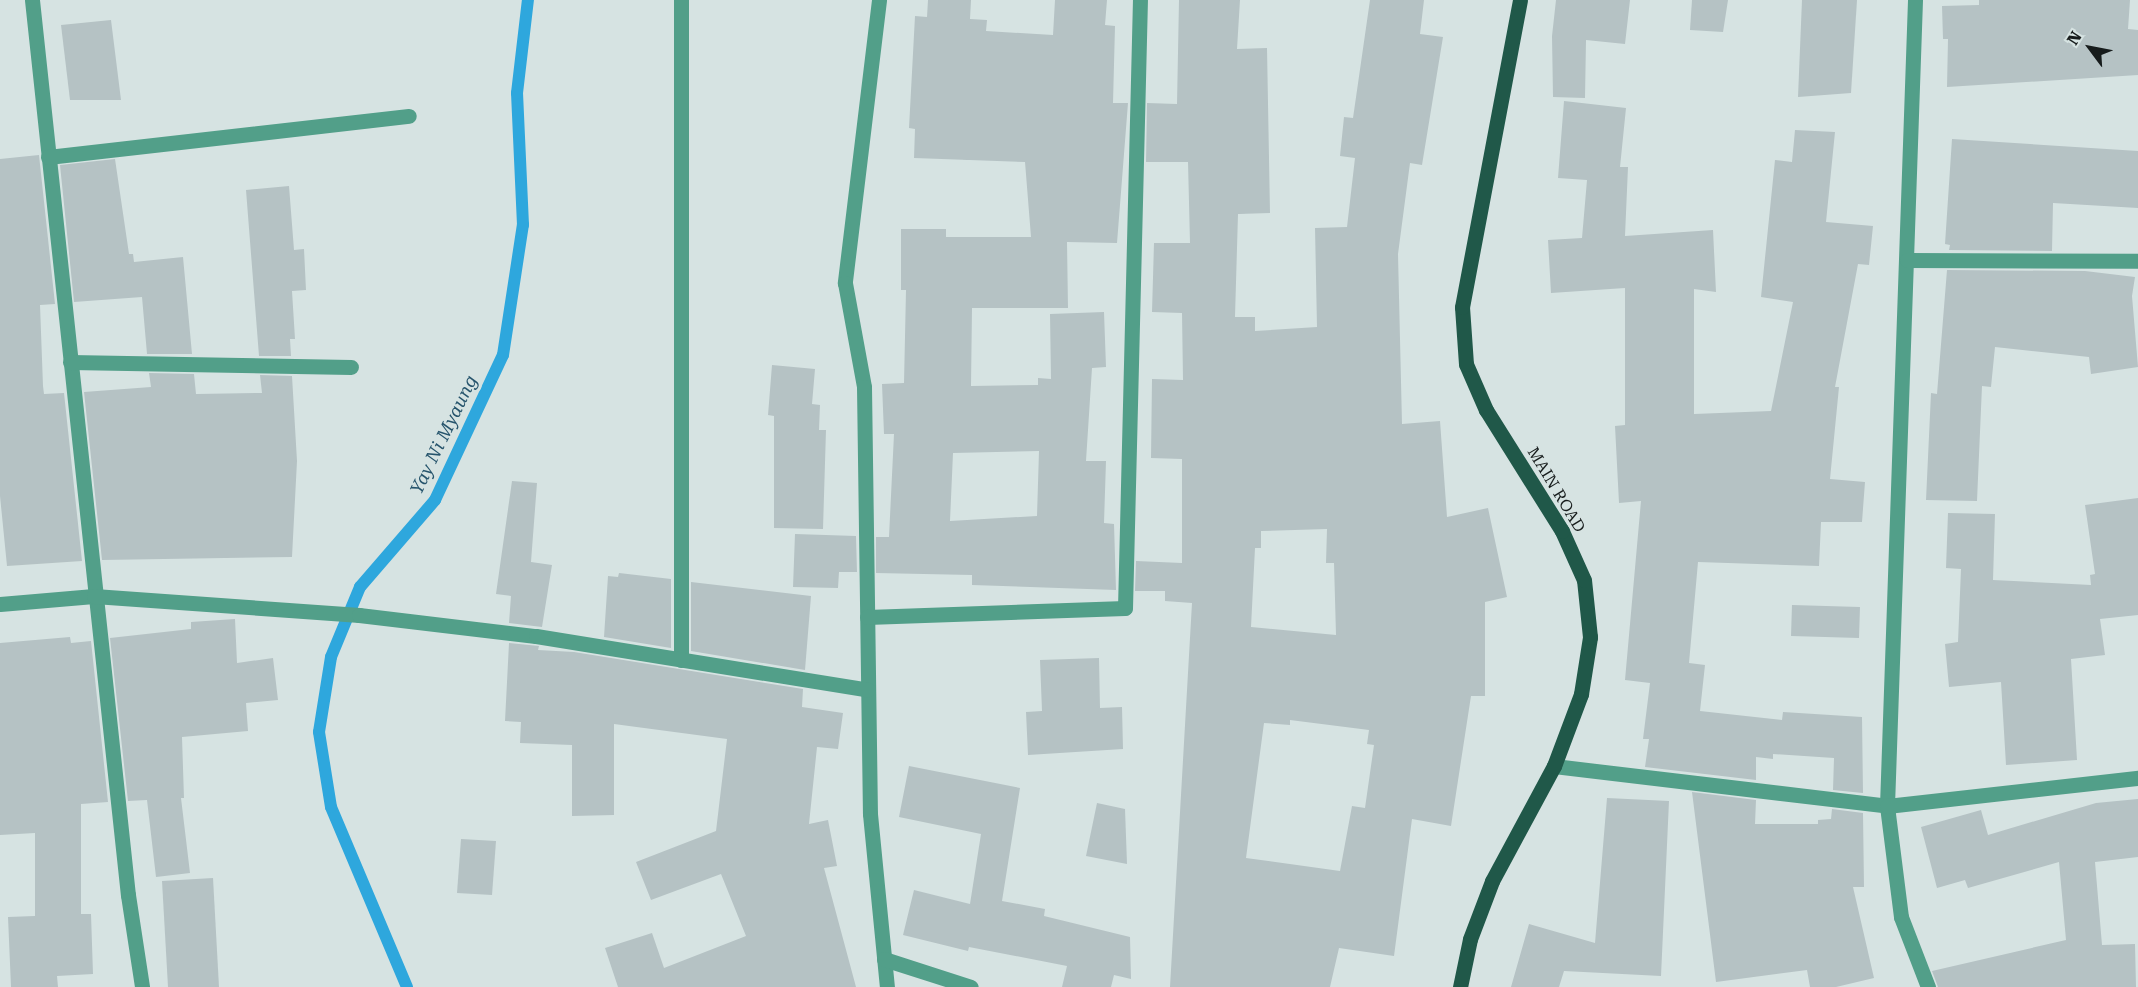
<!DOCTYPE html>
<style>
body{margin:0}
#map{position:relative;width:2138px;height:987px;overflow:hidden;background:#d6e3e2;font-family:"Roboto Serif",serif}
div>[style]{position:absolute}
[style*='--x']{left:calc(var(--x)*1px);top:calc(var(--y)*1px);width:calc(var(--w)*1px);rotate:calc(var(--a)*1deg)}
.stream>*{height:12px;margin:-6px;padding:0 6px;transform-origin:6px;border-radius:6px;background:#2ea7dd}
.building>*{inset:0;background:#b5c2c4}
.minor>*{height:15px;margin:-7.5px;padding:0 7.5px;transform-origin:7.5px;border-radius:7.5px;background:#529f89}
.major>*{height:15px;margin:-7.5px;padding:0 7.5px;transform-origin:7.5px;border-radius:7.5px;background:#205849}
span{translate:-50% -50%;white-space:nowrap;text-align:center;line-height:1.15;-webkit-text-stroke:6px #d6e3e2;paint-order:stroke}
.street-label{font-size:16px;color:#171c1c}
.water-label{font-size:18px;color:#26546c;font-style:italic}
.north{position:absolute;left:2060px;top:18px;width:60px;height:60px;-webkit-text-stroke:4px #d6e3e2;paint-order:stroke;rotate:302deg;font-size:16px;font-weight:700;line-height:24px;text-align:center;color:#171c1c}
.north::after{content:'';display:block;margin:auto;width:21px;height:27px;background:#171c1c;clip-path:polygon(50% 0,100% 100%,50% 72%,0 100%)}
</style>
<div id="map">
<div class="stream">
<i style="--x:407;--y:987;--w:195;--a:-112.9"></i>
<i style="--x:331;--y:807;--w:76;--a:-99.1"></i>
<i style="--x:319;--y:732;--w:76;--a:-80.9"></i>
<i style="--x:331;--y:657;--w:76;--a:-67.5"></i>
<i style="--x:360;--y:587;--w:115;--a:-49.2"></i>
<i style="--x:435;--y:500;--w:160;--a:-64.9"></i>
<i style="--x:503;--y:355;--w:132;--a:-81.3"></i>
<i style="--x:523;--y:225;--w:132;--a:-92.6"></i>
<i style="--x:517;--y:93;--w:94;--a:-83.3"></i>
</div>
<div class="building">
<i style="clip-path:polygon(evenodd,928px 0,971px 0,970px 19px,987px 20px,986px 31px,1053px 35px,1055px 0,1107px 0,1105px 25px,1115px 26px,1113px 103px,1128px 103px,1117px 243px,1067px 242px,1068px 308px,972px 308px,971px 386px,1038px 385px,1038px 378px,1051px 379px,1050px 314px,1104px 312px,1106px 367px,1092px 368px,1086px 461px,1106px 461px,1104px 523px,1114px 524px,1116px 590px,972px 585px,972px 575px,876px 573px,876px 537px,889px 537px,894px 434px,884px 434px,882px 384px,904px 383px,906px 290px,901px 290px,901px 229px,946px 229px,946px 237px,1031px 237px,1025px 162px,914px 158px,915px 129px,909px 128px,915px 16px,927px 17px,928px 0,1039px 451px,1037px 516px,950px 521px,953px 453px,1039px 451px)"></i>
<i style="clip-path:polygon(evenodd,1179px 0,1240px 0,1237px 49px,1267px 48px,1270px 213px,1238px 214px,1235px 317px,1255px 317px,1255px 331px,1317px 327px,1315px 228px,1347px 227px,1355px 158px,1340px 156px,1344px 117px,1353px 118px,1370px 0,1424px 0,1420px 34px,1443px 37px,1422px 165px,1410px 163px,1398px 254px,1402px 424px,1440px 421px,1447px 517px,1488px 508px,1507px 597px,1485px 602px,1485px 696px,1471px 696px,1451px 826px,1412px 819px,1394px 956px,1339px 948px,1330px 987px,1170px 987px,1192px 603px,1165px 601px,1165px 591px,1135px 591px,1136px 561px,1182px 563px,1182px 459px,1151px 458px,1152px 379px,1183px 380px,1182px 313px,1152px 312px,1154px 243px,1190px 243px,1188px 162px,1146px 162px,1147px 103px,1177px 104px,1179px 0,1327px 529px,1326px 563px,1334px 563px,1336px 635px,1251px 627px,1255px 548px,1261px 548px,1261px 531px,1327px 529px,1179px 0,1290px 720px,1369px 730px,1367px 744px,1374px 745px,1365px 808px,1352px 806px,1340px 871px,1246px 858px,1264px 723px,1290px 725px,1290px 720px)"></i>
<i style="clip-path:polygon(1556px 0,1630px 0,1625px 44px,1586px 40px,1585px 98px,1553px 97px,1552px 36px)"></i>
<i style="clip-path:polygon(1692px 0,1728px 0,1723px 32px,1690px 30px)"></i>
<i style="clip-path:polygon(1802px 0,1857px 0,1851px 93px,1798px 97px)"></i>
<i style="clip-path:polygon(1979px 0,2130px 0,2128px 29px,2138px 30px,2138px 75px,1947px 87px,1948px 39px,1943px 39px,1942px 6px,1979px 5px)"></i>
<i style="clip-path:polygon(111px 20px,121px 100px,70px 100px,61px 25px)"></i>
<i style="clip-path:polygon(1564px 101px,1626px 108px,1620px 167px,1628px 167px,1625px 236px,1713px 230px,1716px 292px,1694px 289px,1694px 414px,1771px 411px,1793px 302px,1761px 297px,1775px 160px,1792px 162px,1795px 130px,1835px 132px,1826px 222px,1873px 226px,1869px 265px,1858px 264px,1835px 387px,1839px 387px,1830px 479px,1865px 482px,1862px 522px,1821px 522px,1819px 566px,1698px 562px,1689px 663px,1705px 665px,1700px 711px,1782px 720px,1783px 712px,1862px 717px,1863px 793px,1833px 790px,1834px 758px,1773px 754px,1773px 759px,1756px 757px,1756px 780px,1645px 767px,1649px 739px,1643px 739px,1650px 683px,1625px 680px,1641px 501px,1619px 503px,1615px 426px,1625px 425px,1625px 288px,1551px 293px,1548px 240px,1582px 238px,1587px 180px,1558px 178px)"></i>
<i style="clip-path:polygon(1952px 139px,2138px 151px,2138px 208px,2053px 203px,2052px 251px,1949px 250px,1950px 245px,1945px 244px)"></i>
<i style="clip-path:polygon(39px 155px,55px 304px,40px 305px,43px 386px,44px 394px,64px 393px,82px 561px,7px 566px,0 496px,0 159px)"></i>
<i style="clip-path:polygon(115px 159px,129px 254px,133px 254px,134px 262px,183px 257px,192px 354px,147px 354px,142px 297px,74px 302px,60px 165px)"></i>
<i style="clip-path:polygon(289px 186px,294px 250px,304px 249px,306px 290px,292px 291px,295px 339px,290px 339px,291px 356px,259px 356px,246px 190px)"></i>
<i style="clip-path:polygon(1947px 270px,2085px 271px,2135px 277px,2132px 296px,2138px 367px,2091px 374px,2089px 357px,1995px 347px,1991px 387px,1982px 386px,1977px 501px,1926px 500px,1931px 393px,1937px 394px)"></i>
<i style="clip-path:polygon(772px 365px,815px 369px,812px 404px,820px 405px,819px 430px,826px 430px,823px 529px,774px 528px,774px 416px,768px 415px)"></i>
<i style="clip-path:polygon(149px 373px,194px 374px,196px 394px,262px 393px,260px 375px,292px 376px,297px 461px,292px 557px,102px 560px,84px 392px,151px 387px)"></i>
<i style="clip-path:polygon(512px 481px,537px 483px,531px 562px,552px 565px,542px 627px,509px 623px,511px 596px,496px 594px)"></i>
<i style="clip-path:polygon(2138px 498px,2138px 615px,2100px 619px,2105px 655px,2071px 659px,2077px 760px,2006px 765px,2001px 682px,1949px 687px,1945px 644px,1958px 642px,1961px 569px,1946px 568px,1948px 513px,1995px 514px,1993px 580px,2091px 585px,2090px 575px,2095px 574px,2085px 505px)"></i>
<i style="clip-path:polygon(795px 534px,856px 536px,857px 572px,839px 572px,838px 588px,793px 587px)"></i>
<i style="clip-path:polygon(619px 573px,671px 579px,671px 648px,604px 637px,608px 576px,618px 577px)"></i>
<i style="clip-path:polygon(691px 582px,811px 596px,805px 670px,691px 651px)"></i>
<i style="clip-path:polygon(1792px 605px,1860px 607px,1859px 638px,1791px 636px)"></i>
<i style="clip-path:polygon(235px 619px,237px 663px,273px 658px,278px 700px,246px 703px,248px 731px,182px 737px,184px 798px,181px 798px,190px 873px,156px 877px,147px 800px,128px 801px,110px 638px,191px 629px,191px 622px)"></i>
<i style="clip-path:polygon(70px 637px,71px 643px,91px 641px,108px 802px,81px 804px,81px 914px,91px 914px,93px 974px,57px 976px,58px 987px,11px 987px,8px 917px,35px 916px,35px 833px,0 835px,0 643px)"></i>
<i style="clip-path:polygon(509px 643px,539px 646px,538px 650px,574px 652px,803px 689px,802px 707px,843px 713px,838px 749px,817px 747px,809px 824px,828px 820px,837px 866px,824px 868px,856px 987px,618px 987px,605px 948px,652px 933px,664px 968px,746px 936px,721px 874px,651px 900px,636px 862px,716px 831px,727px 739px,614px 724px,614px 815px,572px 816px,572px 745px,520px 743px,521px 722px,505px 721px)"></i>
<i style="clip-path:polygon(1099px 658px,1100px 708px,1122px 707px,1123px 749px,1028px 755px,1026px 712px,1042px 711px,1040px 660px)"></i>
<i style="clip-path:polygon(909px 766px,1020px 788px,1002px 901px,1045px 909px,1044px 916px,1130px 937px,1131px 979px,1114px 975px,1111px 987px,1062px 987px,1067px 966px,969px 947px,968px 951px,903px 935px,914px 890px,970px 904px,981px 834px,899px 817px)"></i>
<i style="clip-path:polygon(1692px 792px,1756px 800px,1755px 824px,1818px 824px,1818px 820px,1831px 819px,1832px 809px,1863px 813px,1864px 887px,1853px 887px,1874px 978px,1836px 987px,1810px 987px,1807px 970px,1716px 982px)"></i>
<i style="clip-path:polygon(1607px 798px,1669px 801px,1661px 976px,1564px 971px,1559px 987px,1511px 987px,1529px 924px,1595px 943px)"></i>
<i style="clip-path:polygon(2138px 799px,2138px 857px,2095px 862px,2102px 945px,2135px 944px,2136px 987px,1938px 987px,1932px 971px,2066px 940px,2059px 862px,1968px 888px,1965px 880px,1937px 888px,1921px 827px,1981px 810px,1988px 835px,2096px 803px)"></i>
<i style="clip-path:polygon(1097px 803px,1125px 809px,1127px 864px,1086px 856px)"></i>
<i style="clip-path:polygon(461px 839px,496px 841px,492px 895px,457px 893px)"></i>
<i style="clip-path:polygon(213px 878px,219px 987px,168px 987px,162px 881px)"></i>
</div>
<div class="minor">
<i style="--x:32;--y:0;--w:900;--a:83.88"></i>
<i style="--x:128;--y:895;--w:93;--a:81.3"></i>
<i style="--x:681;--y:0;--w:660;--a:90"></i>
<i style="--x:879;--y:0;--w:285;--a:96.9"></i>
<i style="--x:845;--y:283;--w:106;--a:79.6"></i>
<i style="--x:864;--y:387;--w:427;--a:89.2"></i>
<i style="--x:870;--y:814;--w:174;--a:84.4"></i>
<i style="--x:1915;--y:0;--w:806;--a:91.99"></i>
<i style="--x:1887;--y:806;--w:112;--a:82.8"></i>
<i style="--x:1901;--y:917;--w:75;--a:68.9"></i>
<i style="--x:48;--y:157;--w:363;--a:-6.5"></i>
<i style="--x:1907;--y:260;--w:231;--a:0.2"></i>
<i style="--x:70;--y:362;--w:281;--a:1"></i>
<i style="--x:0;--y:604;--w:94;--a:-4.9"></i>
<i style="--x:94;--y:596;--w:266;--a:4.1"></i>
<i style="--x:359;--y:615;--w:178;--a:6.8"></i>
<i style="--x:536;--y:636;--w:336;--a:9.2"></i>
<i style="--x:867;--y:617;--w:258;--a:-2"></i>
<i style="--x:1125;--y:608;--w:608;--a:-88.59"></i>
<i style="--x:1554;--y:766;--w:335;--a:6.8"></i>
<i style="--x:1887;--y:806;--w:253;--a:-6.4"></i>
<i style="--x:884;--y:959;--w:91;--a:17.8"></i>
</div>
<div class="major">
<i style="--x:1460;--y:987;--w:49;--a:-78.2"></i>
<i style="--x:1470;--y:939;--w:62;--a:-69.2"></i>
<i style="--x:1492;--y:881;--w:131;--a:-61.7"></i>
<i style="--x:1554;--y:766;--w:77;--a:-69.4"></i>
<i style="--x:1581;--y:694;--w:58;--a:-81"></i>
<i style="--x:1590;--y:637;--w:57;--a:-96"></i>
<i style="--x:1584;--y:580;--w:54;--a:-114.2"></i>
<i style="--x:1562;--y:531;--w:143;--a:-122.1"></i>
<i style="--x:1486;--y:410;--w:50;--a:-113.5"></i>
<i style="--x:1466;--y:364;--w:57;--a:-94"></i>
<i style="--x:1462;--y:307;--w:312;--a:-79.3"></i>
</div>
<div class="street-label">
<span style="left:1556px;top:490px;rotate:59deg">MAIN ROAD</span>
</div>
<div class="water-label">
<span style="left:444px;top:435px;rotate:-64deg">Yay Ni Myaung</span>
</div>
<div class="north">N</div>
</div>
